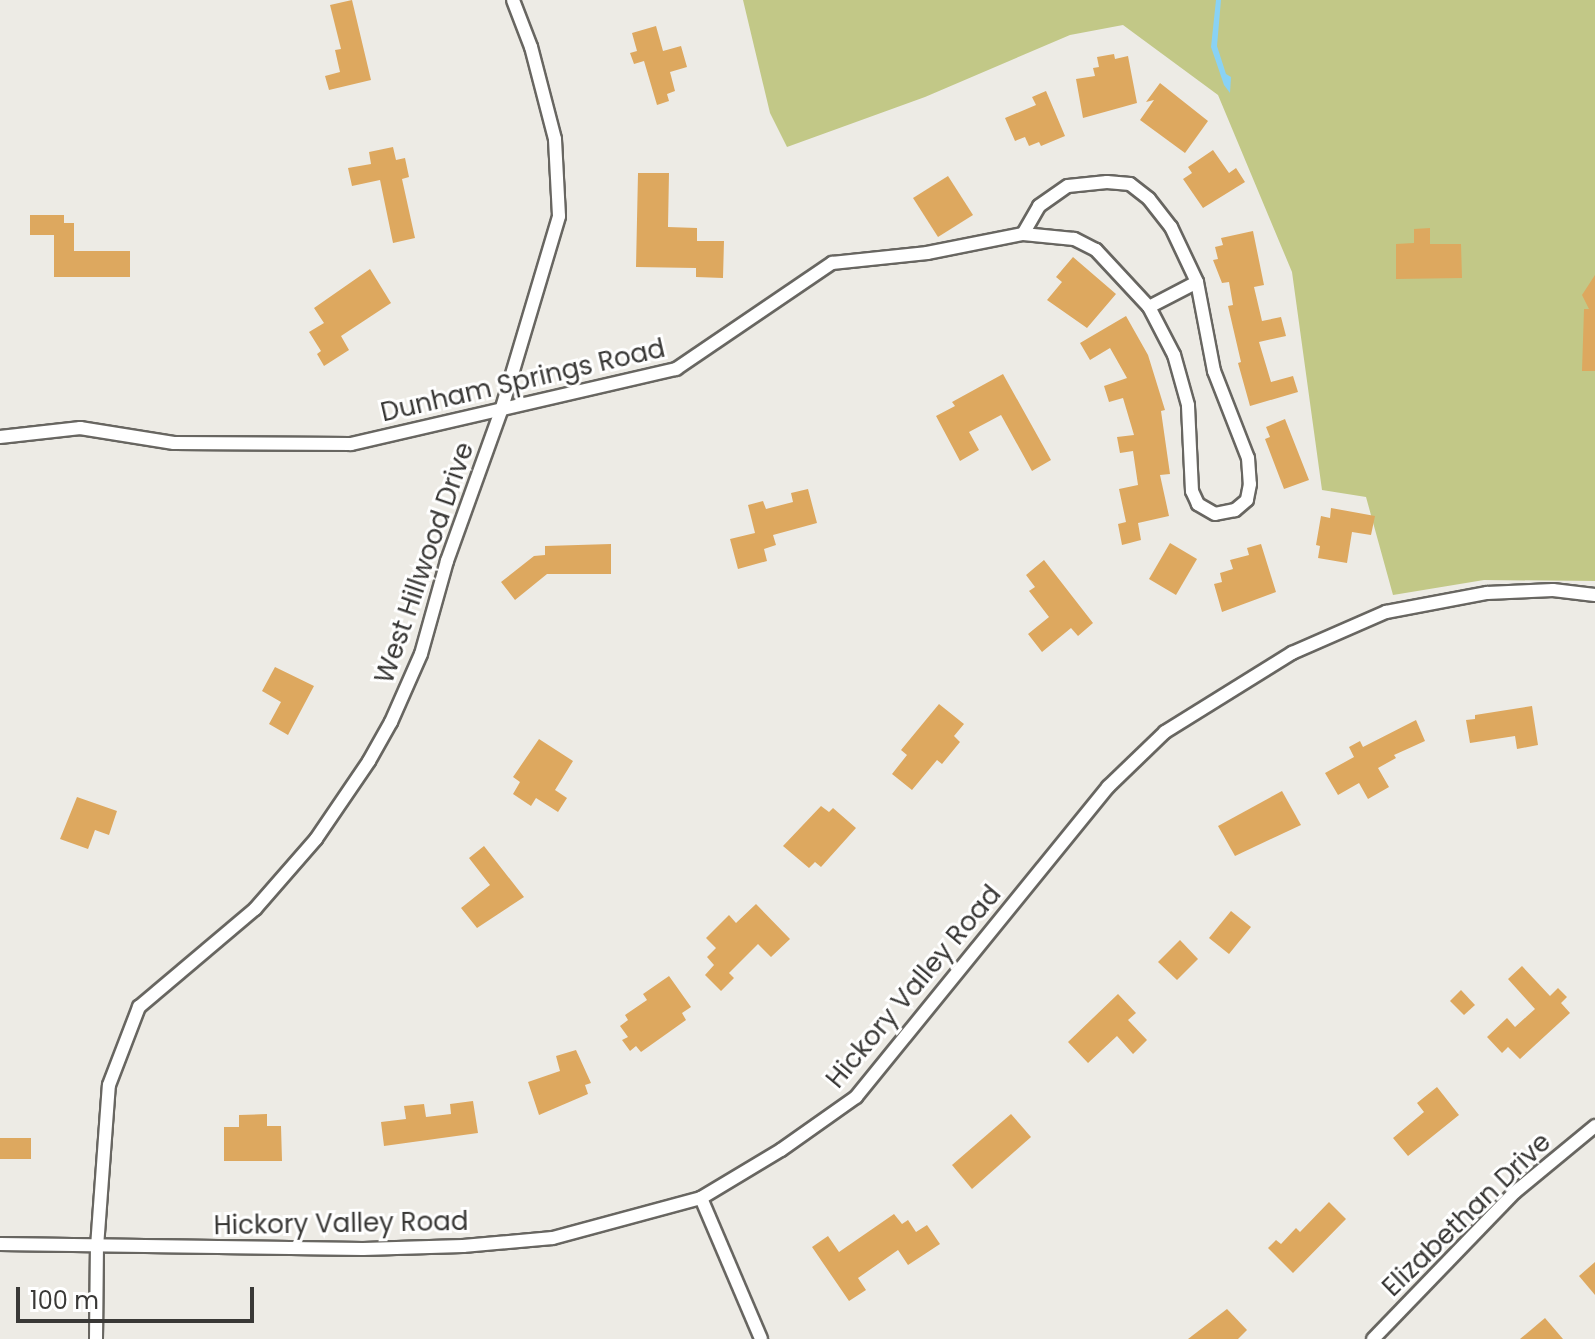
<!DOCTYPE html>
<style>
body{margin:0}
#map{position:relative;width:1595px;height:1339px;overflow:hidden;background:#edebe5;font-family:Poppins,sans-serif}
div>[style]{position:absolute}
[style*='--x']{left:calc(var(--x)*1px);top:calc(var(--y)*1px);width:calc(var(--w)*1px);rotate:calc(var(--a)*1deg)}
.green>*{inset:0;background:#c2c887}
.water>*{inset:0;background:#89d2f5}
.building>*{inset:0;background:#dda85f}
.roads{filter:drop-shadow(2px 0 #686661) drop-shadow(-2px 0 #686661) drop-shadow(0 2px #686661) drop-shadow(0 -2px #686661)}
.minor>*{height:12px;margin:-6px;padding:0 6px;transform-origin:6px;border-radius:6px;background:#fff}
span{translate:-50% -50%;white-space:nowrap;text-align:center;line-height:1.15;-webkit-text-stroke:6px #fff;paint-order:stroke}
.street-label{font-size:26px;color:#393836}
.scale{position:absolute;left:16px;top:1287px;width:238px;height:36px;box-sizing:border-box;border:4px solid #393836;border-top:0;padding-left:10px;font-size:24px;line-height:28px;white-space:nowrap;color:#393836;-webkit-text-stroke:6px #fff;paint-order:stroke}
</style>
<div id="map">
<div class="green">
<i style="clip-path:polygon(743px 0,1595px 0,1595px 581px,1484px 580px,1393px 595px,1366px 497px,1322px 490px,1292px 272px,1218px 95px,1123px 25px,1070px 35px,925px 97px,787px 147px,770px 113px)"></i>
</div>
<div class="water">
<i style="clip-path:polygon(1216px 0,1221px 0,1217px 46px,1226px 74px,1231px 77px,1230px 93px,1224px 85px,1211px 47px)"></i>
</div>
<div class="building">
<i style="clip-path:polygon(352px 0,371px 80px,329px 90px,325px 76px,340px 72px,335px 50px,341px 49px,330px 5px)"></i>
<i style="clip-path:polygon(656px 26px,663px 51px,681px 46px,687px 67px,670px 72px,675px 91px,667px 94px,669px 101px,657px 105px,644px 61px,634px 64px,630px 53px,637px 51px,632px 33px)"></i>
<i style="clip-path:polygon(1114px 54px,1115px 59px,1128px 56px,1137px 103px,1083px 118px,1076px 79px,1095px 76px,1093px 68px,1099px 67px,1097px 57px)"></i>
<i style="clip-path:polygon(1160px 83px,1208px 121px,1185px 153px,1140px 120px,1154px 100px,1146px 102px)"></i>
<i style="clip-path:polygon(1046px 91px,1065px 136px,1041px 146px,1039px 142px,1029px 146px,1025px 137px,1015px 141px,1005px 118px,1036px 105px,1032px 97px)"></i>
<i style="clip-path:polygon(393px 147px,396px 160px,405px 158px,409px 177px,402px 179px,415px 238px,393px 243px,380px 180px,352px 186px,348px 168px,371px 164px,369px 152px)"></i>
<i style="clip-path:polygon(1213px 150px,1229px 173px,1236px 168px,1245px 182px,1203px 208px,1183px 179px,1192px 173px,1188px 167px)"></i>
<i style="clip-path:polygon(638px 173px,669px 173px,668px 227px,697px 228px,697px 241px,724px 241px,723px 278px,696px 277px,696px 268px,636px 267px)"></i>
<i style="clip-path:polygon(948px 176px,973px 215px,938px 237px,913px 198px)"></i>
<i style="clip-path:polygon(30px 215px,64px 215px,64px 223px,74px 223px,74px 251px,130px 251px,130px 277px,54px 277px,54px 235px,30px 235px)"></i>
<i style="clip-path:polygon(1430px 228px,1430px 244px,1461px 244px,1462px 278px,1396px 279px,1396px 244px,1414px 243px,1414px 229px)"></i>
<i style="clip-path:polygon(1253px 231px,1264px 285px,1254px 287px,1262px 321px,1281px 317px,1286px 336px,1259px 342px,1271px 382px,1293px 376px,1298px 392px,1250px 406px,1238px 363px,1241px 362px,1228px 306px,1233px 305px,1229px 282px,1222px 283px,1213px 260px,1218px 259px,1215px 247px,1223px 245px,1221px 238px)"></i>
<i style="clip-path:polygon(1073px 257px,1116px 294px,1087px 328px,1047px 300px,1062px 282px,1056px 277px)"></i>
<i style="clip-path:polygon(370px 269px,391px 303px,341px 336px,349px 350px,324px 366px,317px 354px,321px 351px,309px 332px,324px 323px,314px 308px)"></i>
<i style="clip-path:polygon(1595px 275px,1595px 371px,1582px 371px,1584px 309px,1589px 309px,1582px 295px)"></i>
<i style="clip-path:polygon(1126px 316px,1148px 355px,1165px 410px,1161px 411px,1170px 474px,1160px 475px,1169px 516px,1138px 523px,1141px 540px,1122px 545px,1118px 524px,1126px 522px,1119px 489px,1138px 485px,1133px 451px,1120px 453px,1117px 437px,1134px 435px,1123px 398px,1109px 402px,1104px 386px,1127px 378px,1110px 348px,1090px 360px,1080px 343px)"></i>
<i style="clip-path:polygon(1003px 374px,1051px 460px,1032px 471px,1001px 415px,969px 432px,979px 450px,960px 461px,936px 416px,955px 406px,952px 402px)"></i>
<i style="clip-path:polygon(1285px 419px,1309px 480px,1284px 489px,1265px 439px,1270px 437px,1266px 427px)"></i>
<i style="clip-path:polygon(808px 489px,817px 523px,773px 535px,776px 545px,764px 549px,767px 561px,738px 569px,730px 539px,755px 533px,748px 505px,763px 501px,766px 509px,793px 502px,791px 493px)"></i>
<i style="clip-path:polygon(1331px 508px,1375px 516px,1371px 535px,1352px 532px,1347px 563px,1318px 558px,1320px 546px,1316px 545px,1321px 516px,1330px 518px)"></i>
<i style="clip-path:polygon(1170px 543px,1197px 559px,1176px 595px,1149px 579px)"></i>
<i style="clip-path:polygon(611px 544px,611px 574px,547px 574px,515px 600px,501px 582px,534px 556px,545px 555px,545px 546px)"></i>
<i style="clip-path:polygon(1261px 544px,1276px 592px,1222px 612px,1214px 584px,1222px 582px,1220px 573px,1233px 569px,1230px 560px,1249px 555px,1247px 548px)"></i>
<i style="clip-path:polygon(1044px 560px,1093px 623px,1078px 636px,1071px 628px,1042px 652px,1028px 634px,1049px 617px,1029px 591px,1035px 587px,1026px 575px)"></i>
<i style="clip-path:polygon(275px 667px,314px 686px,288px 735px,269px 724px,281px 702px,262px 691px)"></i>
<i style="clip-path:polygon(939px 704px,964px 724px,954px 736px,960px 742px,942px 764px,937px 760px,912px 790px,892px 774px,907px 755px,901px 750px)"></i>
<i style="clip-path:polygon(1532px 706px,1538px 745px,1517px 749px,1515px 736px,1470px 743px,1466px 720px,1475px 719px,1475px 715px)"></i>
<i style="clip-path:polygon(1416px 720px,1425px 741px,1394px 755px,1396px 758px,1378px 768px,1389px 787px,1368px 799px,1359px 783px,1338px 795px,1325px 773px,1354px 757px,1349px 747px,1360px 741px,1363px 747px)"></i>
<i style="clip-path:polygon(539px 739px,573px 761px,555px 790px,567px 798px,558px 812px,536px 798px,531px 806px,513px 794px,520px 782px,513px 777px)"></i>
<i style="clip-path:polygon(1282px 791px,1301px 825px,1235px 856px,1218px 826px)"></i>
<i style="clip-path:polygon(77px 797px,117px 811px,109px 835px,95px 830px,88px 849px,60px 839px)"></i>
<i style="clip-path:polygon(821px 806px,829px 812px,833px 808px,856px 828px,821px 867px,815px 862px,809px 868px,783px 846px)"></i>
<i style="clip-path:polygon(484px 846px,524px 897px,477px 928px,461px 908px,490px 885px,469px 858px)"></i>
<i style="clip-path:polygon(756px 904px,790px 939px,771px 957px,758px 944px,729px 973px,734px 978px,721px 991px,705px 975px,714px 965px,707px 957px,716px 948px,706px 938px,729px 915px,736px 923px)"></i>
<i style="clip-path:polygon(1231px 911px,1251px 927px,1229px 954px,1209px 938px)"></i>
<i style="clip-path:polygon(1180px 940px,1198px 959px,1177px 980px,1158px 962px)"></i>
<i style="clip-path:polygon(1522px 966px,1550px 996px,1558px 988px,1567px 997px,1561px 1003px,1570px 1013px,1520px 1059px,1508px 1047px,1502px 1053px,1487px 1037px,1507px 1018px,1515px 1027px,1535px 1009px,1508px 979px)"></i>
<i style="clip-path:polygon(669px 976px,691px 1007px,682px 1013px,686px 1020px,641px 1052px,636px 1046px,630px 1051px,622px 1040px,628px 1037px,620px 1026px,628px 1020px,625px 1015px,647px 1000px,643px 994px)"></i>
<i style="clip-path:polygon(1461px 990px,1475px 1005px,1464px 1015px,1450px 1001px)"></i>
<i style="clip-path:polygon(1118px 994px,1136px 1013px,1128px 1020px,1147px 1040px,1133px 1054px,1117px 1036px,1088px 1063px,1068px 1042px)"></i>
<i style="clip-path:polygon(576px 1050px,591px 1083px,585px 1085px,588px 1094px,539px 1115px,528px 1082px,560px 1071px,556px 1056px)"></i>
<i style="clip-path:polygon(1437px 1087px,1459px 1115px,1408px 1156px,1393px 1138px,1424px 1112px,1417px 1103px)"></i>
<i style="clip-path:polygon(473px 1101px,478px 1133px,384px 1146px,381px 1122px,406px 1119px,404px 1106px,424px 1104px,426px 1117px,451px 1114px,450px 1104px)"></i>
<i style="clip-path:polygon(267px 1114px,267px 1126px,281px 1126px,282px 1161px,224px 1161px,224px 1127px,239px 1127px,239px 1115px)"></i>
<i style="clip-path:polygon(1011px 1114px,1031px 1137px,972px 1189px,952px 1165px)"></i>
<i style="clip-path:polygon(0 1138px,31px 1138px,31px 1159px,0 1159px)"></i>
<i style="clip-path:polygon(1329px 1202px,1346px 1219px,1293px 1273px,1268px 1248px,1276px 1240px,1281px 1244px,1296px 1228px,1300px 1232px)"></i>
<i style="clip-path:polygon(894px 1214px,902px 1224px,908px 1220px,916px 1232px,927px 1225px,940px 1244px,908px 1265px,898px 1250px,858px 1278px,866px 1290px,849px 1301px,812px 1247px,828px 1236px,839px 1252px)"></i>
<i style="clip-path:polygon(1595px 1262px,1595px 1295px,1579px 1276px)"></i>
<i style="clip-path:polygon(1227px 1309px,1247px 1330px,1238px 1339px,1188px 1339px)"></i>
<i style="clip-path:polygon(1545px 1318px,1563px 1339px,1520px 1339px)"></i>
</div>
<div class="roads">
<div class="minor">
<i style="--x:1107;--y:182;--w:23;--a:5"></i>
<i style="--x:1130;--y:184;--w:24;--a:38"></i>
<i style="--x:1149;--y:199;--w:36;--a:52"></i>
<i style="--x:1171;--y:227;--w:61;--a:64.7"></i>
<i style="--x:1197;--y:282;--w:91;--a:79.2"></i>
<i style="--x:1214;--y:371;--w:93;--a:68.7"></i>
<i style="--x:1248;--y:458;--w:26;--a:86"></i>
<i style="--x:1250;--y:484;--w:16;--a:101"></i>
<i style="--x:1247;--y:500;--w:16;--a:140"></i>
<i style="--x:1235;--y:510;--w:20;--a:169"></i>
<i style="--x:1215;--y:514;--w:20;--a:-150"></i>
<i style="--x:1198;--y:504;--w:14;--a:-115"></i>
<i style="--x:1192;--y:491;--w:86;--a:-92.7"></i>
<i style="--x:1188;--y:405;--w:52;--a:-105.6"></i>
<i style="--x:1174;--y:355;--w:54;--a:-117.5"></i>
<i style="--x:1149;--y:307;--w:78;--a:-132.9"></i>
<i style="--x:1096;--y:250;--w:25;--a:-153"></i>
<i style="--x:1074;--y:239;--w:51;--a:-174.4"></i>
<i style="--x:1023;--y:234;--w:32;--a:-60"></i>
<i style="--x:1039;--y:206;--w:35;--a:-35"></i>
<i style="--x:1068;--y:186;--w:39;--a:-6"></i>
<i style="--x:1149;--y:307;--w:54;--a:-27.5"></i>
<i style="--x:0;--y:437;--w:81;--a:-6.4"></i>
<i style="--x:80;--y:428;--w:95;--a:9.1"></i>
<i style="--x:174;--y:443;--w:177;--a:0.3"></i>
<i style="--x:351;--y:444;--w:334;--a:-13"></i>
<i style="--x:676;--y:369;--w:189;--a:-34.2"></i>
<i style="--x:832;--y:263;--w:96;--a:-6"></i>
<i style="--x:927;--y:253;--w:98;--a:-11.2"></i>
<i style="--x:701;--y:1198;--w:153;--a:66.9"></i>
<i style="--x:0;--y:1244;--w:363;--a:0.8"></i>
<i style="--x:363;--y:1249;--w:100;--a:-1.7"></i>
<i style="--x:463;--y:1246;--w:90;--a:-5.1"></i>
<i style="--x:553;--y:1238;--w:153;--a:-15.1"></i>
<i style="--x:701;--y:1198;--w:93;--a:-31"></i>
<i style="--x:781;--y:1150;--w:92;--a:-35.2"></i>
<i style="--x:856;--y:1097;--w:400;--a:-50.9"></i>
<i style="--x:1108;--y:787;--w:79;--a:-44"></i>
<i style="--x:1165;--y:732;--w:150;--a:-31.9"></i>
<i style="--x:1292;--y:653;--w:103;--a:-23.6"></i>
<i style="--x:1386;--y:612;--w:103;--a:-10.7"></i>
<i style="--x:1487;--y:593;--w:66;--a:-2.6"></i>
<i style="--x:1553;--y:590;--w:42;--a:6.8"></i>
<i style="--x:96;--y:1339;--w:92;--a:-89.4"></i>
<i style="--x:97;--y:1247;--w:162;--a:-85.8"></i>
<i style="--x:109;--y:1085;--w:84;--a:-69"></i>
<i style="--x:139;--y:1007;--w:152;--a:-40.2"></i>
<i style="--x:255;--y:909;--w:93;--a:-48.9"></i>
<i style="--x:316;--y:839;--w:94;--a:-55.8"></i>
<i style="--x:369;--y:761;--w:45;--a:-60.6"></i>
<i style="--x:391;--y:722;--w:74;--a:-66.2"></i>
<i style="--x:421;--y:654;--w:97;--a:-74.4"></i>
<i style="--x:447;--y:561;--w:159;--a:-70.2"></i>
<i style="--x:501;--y:411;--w:203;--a:-73.4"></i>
<i style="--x:559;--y:216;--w:77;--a:-93"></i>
<i style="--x:555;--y:139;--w:95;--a:-104.6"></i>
<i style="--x:531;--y:47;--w:50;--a:-111"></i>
<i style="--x:1373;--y:1339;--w:204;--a:-46"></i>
<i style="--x:1515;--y:1192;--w:104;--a:-39.5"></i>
</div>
</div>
<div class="street-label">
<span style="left:523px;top:381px;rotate:-13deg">Dunham Springs Road</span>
<span style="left:425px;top:563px;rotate:-71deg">West Hillwood Drive</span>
<span style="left:914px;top:987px;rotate:-50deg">Hickory Valley Road</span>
<span style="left:1467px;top:1215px;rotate:-44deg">Elizabethan Drive</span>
<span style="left:341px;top:1224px;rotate:-1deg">Hickory Valley Road</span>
</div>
<div class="scale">100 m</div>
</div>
